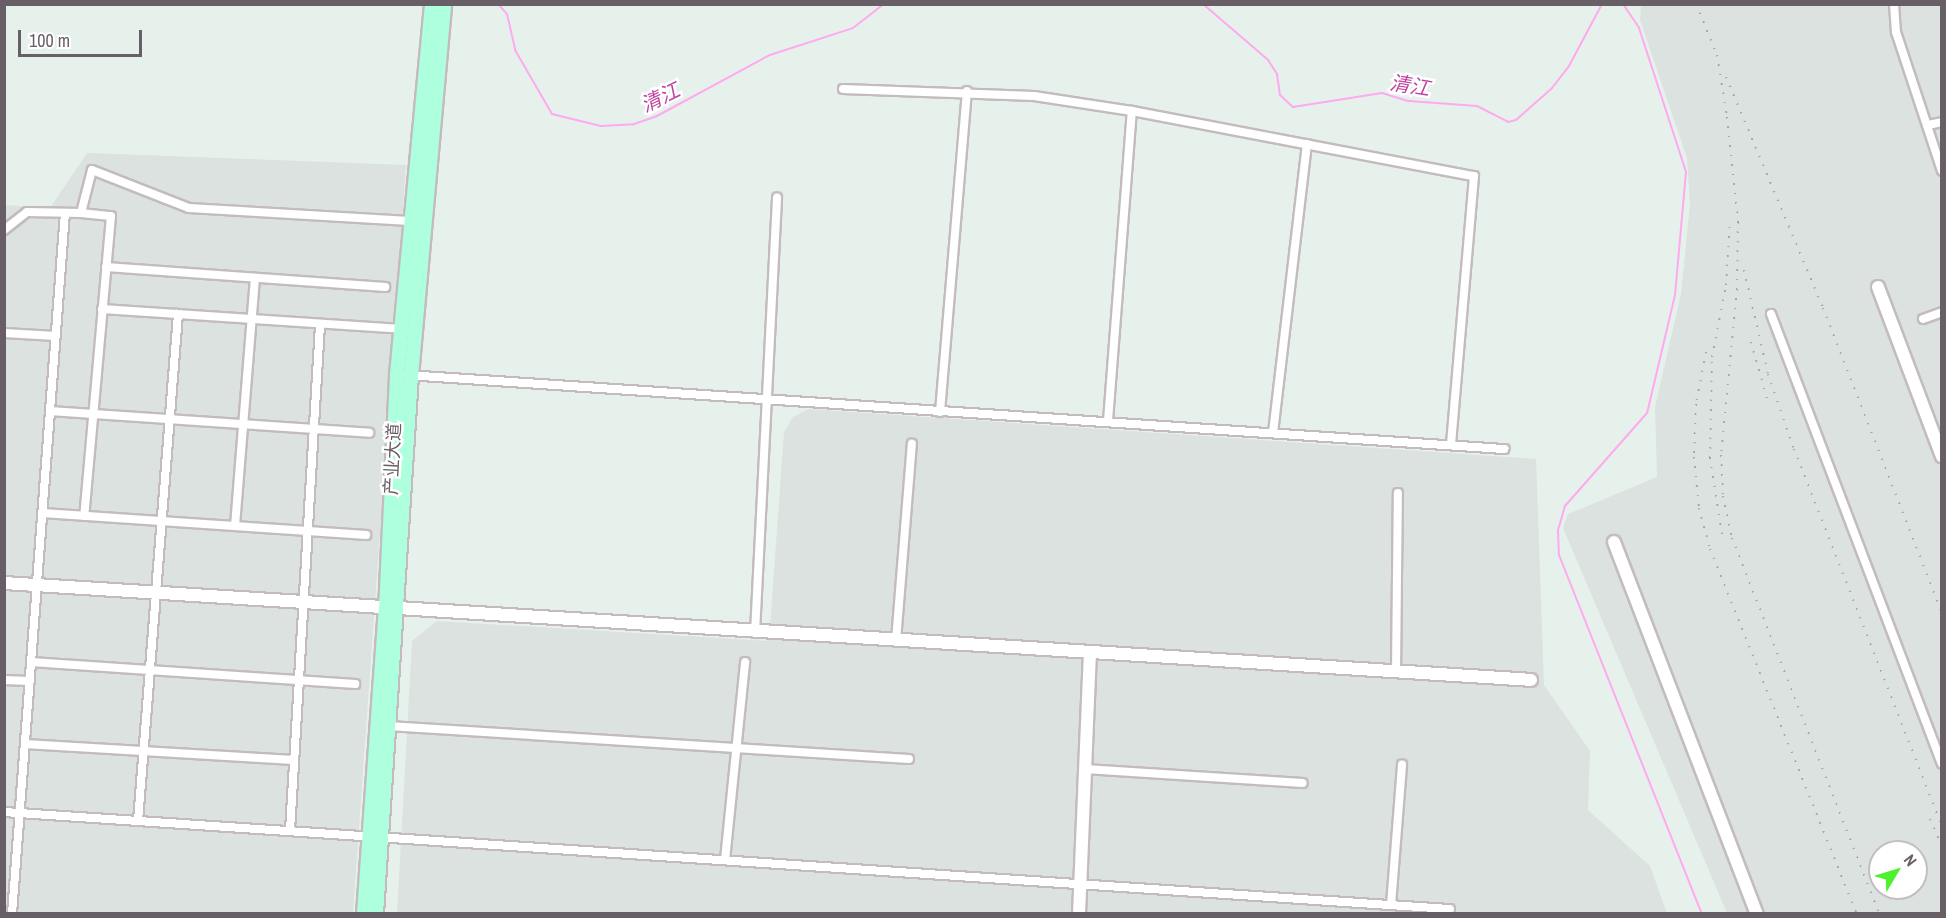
<!DOCTYPE html>
<meta charset="utf-8">
<style>
body{margin:0}
#map{position:relative;width:1946px;height:918px;overflow:hidden;background:#e7f1ec;font-family:"Archivo Narrow","Noto Sans SC",sans-serif}
div>[style]{position:absolute}
[style*='--x']{left:calc(var(--x)*1px);top:calc(var(--y)*1px);width:calc(var(--w)*1px);rotate:calc(var(--a)*1deg)}
.industrial>*{inset:0;background:#dbe2df}
.stream>*{height:2px;margin:-1px;padding:0 1px;transform-origin:1px;border-radius:1px;background:#ffa9ef}
.roads{filter:drop-shadow(2px 0 #c3bbc0) drop-shadow(-2px 0 #c3bbc0) drop-shadow(0 2px #c3bbc0) drop-shadow(0 -2px #c3bbc0)}
.street>*{height:8px;margin:-4px;padding:0 4px;transform-origin:4px;border-radius:4px;background:#fff}
.secondary>*{height:12px;margin:-6px;padding:0 6px;transform-origin:6px;border-radius:6px;background:#fff}
.primary>*{height:14px;margin:-7px;padding:0 7px;transform-origin:7px;border-radius:7px;background:#aeffdd}
.rail>*{height:2px;margin-top:-1px;transform-origin:0;background:repeating-linear-gradient(90deg,#a9a6a8 0 1.5px,transparent 0 9.5px)}
span{translate:-50% -50%;white-space:nowrap;text-align:center;line-height:1.15;-webkit-text-stroke:5px #fff;paint-order:stroke}
.street-label{font-size:18px;color:#685e65}
.water-label{font-size:20px;color:#c0429f;font-style:italic}
.frame{position:absolute;inset:0;border:6px solid #685e65;pointer-events:none}
.north{position:absolute;left:1868px;top:840px;width:60px;height:60px;box-sizing:border-box;background:#fff;border:2px solid #c3bfc1;border-radius:50%;rotate:52deg;font-size:16px;font-weight:700;line-height:24px;text-align:center;color:#685e65}
.north::after{content:'';display:block;margin:auto;width:21px;height:27px;background:#4ff02e;clip-path:polygon(50% 0,100% 100%,50% 72%,0 100%)}
.scale{position:absolute;left:18px;top:30px;width:124px;height:27px;box-sizing:border-box;border:3px solid #685e65;border-top:0;padding-left:8px;font-size:18px;line-height:21px;white-space:nowrap;color:#685e65;-webkit-text-stroke:4px #fff;paint-order:stroke}
</style>
<div id="map">
<div class="industrial">
<i style="clip-path:polygon(evenodd,1641px 5px,1941px 5px,1941px 913px,1727px 913px,1563px 528px,1568px 514px,1657px 477px,1655px 407px,1681px 294px,1690px 204px,1687px 158px,1640px 20px,1641px 5px,1880px 852px,1916px 852px,1916px 888px,1880px 888px,1880px 852px)"></i>
<i style="clip-path:polygon(87px 153px,406px 165px,353px 913px,5px 913px,4px 205px,50px 208px)"></i>
<i style="clip-path:polygon(809px 409px,1536px 459px,1544px 685px,1590px 751px,1588px 810px,1650px 866px,1667px 913px,397px 914px,412px 641px,437px 621px,769px 641px,784px 432px,793px 417px)"></i>
</div>
<div class="stream">
<i style="--x:498;--y:4;--w:13;--a:48"></i>
<i style="--x:507;--y:14;--w:37;--a:77"></i>
<i style="--x:515;--y:50;--w:74;--a:60"></i>
<i style="--x:552;--y:114;--w:50;--a:13.8"></i>
<i style="--x:601;--y:126;--w:33;--a:-3"></i>
<i style="--x:634;--y:124;--w:24;--a:-19"></i>
<i style="--x:657;--y:116;--w:128;--a:-28.4"></i>
<i style="--x:770;--y:55;--w:87;--a:-18"></i>
<i style="--x:853;--y:28;--w:39;--a:-38"></i>
<i style="--x:1203;--y:4;--w:86;--a:40.7"></i>
<i style="--x:1268;--y:60;--w:17;--a:57"></i>
<i style="--x:1277;--y:74;--w:21;--a:82"></i>
<i style="--x:1280;--y:95;--w:18;--a:43"></i>
<i style="--x:1293;--y:107;--w:90;--a:-8.9"></i>
<i style="--x:1382;--y:93;--w:28;--a:17"></i>
<i style="--x:1409;--y:101;--w:68;--a:4.2"></i>
<i style="--x:1477;--y:106;--w:35;--a:27"></i>
<i style="--x:1508;--y:122;--w:8;--a:-14"></i>
<i style="--x:1516;--y:120;--w:48;--a:-41.6"></i>
<i style="--x:1552;--y:88;--w:28;--a:-52"></i>
<i style="--x:1569;--y:66;--w:70;--a:-62"></i>
<i style="--x:1623;--y:4;--w:29;--a:56"></i>
<i style="--x:1639;--y:28;--w:151;--a:71.9"></i>
<i style="--x:1686;--y:172;--w:123;--a:95.1"></i>
<i style="--x:1675;--y:295;--w:121;--a:103.3"></i>
<i style="--x:1647;--y:413;--w:124;--a:131.4"></i>
<i style="--x:1565;--y:506;--w:25;--a:106"></i>
<i style="--x:1558;--y:530;--w:25;--a:88"></i>
<i style="--x:1559;--y:555;--w:386;--a:68.3"></i>
</div>
<div class="roads">
<div class="street">
<i style="--x:1894;--y:4;--w:28;--a:86"></i>
<i style="--x:1896;--y:32;--w:146;--a:71.7"></i>
<i style="--x:843;--y:89;--w:191;--a:2.1"></i>
<i style="--x:1034;--y:96;--w:99;--a:8.7"></i>
<i style="--x:1132;--y:111;--w:348;--a:10.8"></i>
<i style="--x:1474;--y:176;--w:270;--a:94.9"></i>
<i style="--x:1928;--y:125;--w:14;--a:-12"></i>
<i style="--x:81;--y:213;--w:30;--a:6"></i>
<i style="--x:111;--y:216;--w:301;--a:95.1"></i>
<i style="--x:4;--y:230;--w:29;--a:-38"></i>
<i style="--x:27;--y:212;--w:54;--a:1.1"></i>
<i style="--x:81;--y:213;--w:44;--a:-75.7"></i>
<i style="--x:92;--y:170;--w:104;--a:21.4"></i>
<i style="--x:189;--y:208;--w:221;--a:3.4"></i>
<i style="--x:106;--y:267;--w:280;--a:4.1"></i>
<i style="--x:102;--y:309;--w:300;--a:3.8"></i>
<i style="--x:1771;--y:314;--w:481;--a:69.2"></i>
<i style="--x:1923;--y:319;--w:20;--a:-20"></i>
<i style="--x:4;--y:333;--w:52;--a:3.3"></i>
<i style="--x:407;--y:375;--w:1100;--a:3.86"></i>
<i style="--x:50;--y:411;--w:320;--a:3.9"></i>
<i style="--x:940;--y:412;--w:322;--a:-85.2"></i>
<i style="--x:1108;--y:421;--w:311;--a:-85.6"></i>
<i style="--x:1273;--y:433;--w:291;--a:-83.3"></i>
<i style="--x:43;--y:513;--w:324;--a:3.9"></i>
<i style="--x:235;--y:526;--w:249;--a:-85.4"></i>
<i style="--x:755;--y:633;--w:436;--a:-87.1"></i>
<i style="--x:896;--y:641;--w:198;--a:-85.4"></i>
<i style="--x:31;--y:662;--w:325;--a:3.9"></i>
<i style="--x:1396;--y:672;--w:179;--a:-89.4"></i>
<i style="--x:4;--y:680;--w:26;--a:2"></i>
<i style="--x:388;--y:726;--w:522;--a:3.62"></i>
<i style="--x:25;--y:744;--w:269;--a:3.4"></i>
<i style="--x:1085;--y:769;--w:218;--a:3.7"></i>
<i style="--x:4;--y:812;--w:1449;--a:3.84"></i>
<i style="--x:138;--y:821;--w:509;--a:-85.49"></i>
<i style="--x:290;--y:831;--w:508;--a:-86.61"></i>
<i style="--x:725;--y:860;--w:199;--a:-84.2"></i>
<i style="--x:1391;--y:905;--w:141;--a:-85.5"></i>
<i style="--x:12;--y:914;--w:703;--a:-85.68"></i>
</div>
<div class="secondary">
<i style="--x:1878;--y:287;--w:181;--a:69.3"></i>
<i style="--x:1614;--y:542;--w:399;--a:69"></i>
<i style="--x:4;--y:583;--w:1530;--a:3.63"></i>
<i style="--x:1079;--y:914;--w:261;--a:-87.6"></i>
</div>
<div class="primary">
<i style="--x:364;--y:914;--w:305;--a:-85.9"></i>
<i style="--x:386;--y:610;--w:235;--a:-87.3"></i>
<i style="--x:397;--y:375;--w:373;--a:-84.6"></i>
<i style="--x:376;--y:914;--w:539;--a:-86.28"></i>
<i style="--x:411;--y:376;--w:373;--a:-84.9"></i>
</div>
</div>
<div class="rail">
<i style="--x:1696;--y:4;--w:55;--a:67.6"></i>
<i style="--x:1717;--y:55;--w:63;--a:80.8"></i>
<i style="--x:1727;--y:117;--w:106;--a:84"></i>
<i style="--x:1738;--y:222;--w:67;--a:90.9"></i>
<i style="--x:1737;--y:289;--w:167;--a:95.5"></i>
<i style="--x:1721;--y:455;--w:41;--a:87.2"></i>
<i style="--x:1723;--y:496;--w:43;--a:77.9"></i>
<i style="--x:1732;--y:538;--w:404;--a:68.6"></i>
<i style="--x:1726;--y:77;--w:251;--a:67.2"></i>
<i style="--x:1823;--y:308;--w:328;--a:68.7"></i>
<i style="--x:1744;--y:270;--w:107;--a:77"></i>
<i style="--x:1768;--y:374;--w:79;--a:70.9"></i>
<i style="--x:1794;--y:449;--w:406;--a:68.6"></i>
<i style="--x:1751;--y:342;--w:62;--a:74.2"></i>
<i style="--x:1706;--y:352;--w:53;--a:100.9"></i>
<i style="--x:1696;--y:404;--w:53;--a:92.2"></i>
<i style="--x:1694;--y:457;--w:51;--a:84.4"></i>
<i style="--x:1699;--y:508;--w:42;--a:75"></i>
<i style="--x:1710;--y:549;--w:393;--a:68.1"></i>
<i style="--x:1722;--y:534;--w:77;--a:-99"></i>
<i style="--x:1710;--y:458;--w:101;--a:-88.9"></i>
<i style="--x:1712;--y:357;--w:73;--a:-79"></i>
<i style="--x:1726;--y:285;--w:66;--a:-86.5"></i>
<i style="--x:1930;--y:819;--w:30;--a:67"></i>
</div>
<div class="street-label">
<span style="left:393px;top:459px;rotate:-87deg">产业大道</span>
</div>
<div class="water-label">
<span style="left:1410px;top:85px;rotate:9deg">清江</span>
<span style="left:660px;top:97px;rotate:-26deg">清江</span>
</div>
<div class="frame"></div>
<div class="north">N</div>
<div class="scale">100 m</div>
</div>
